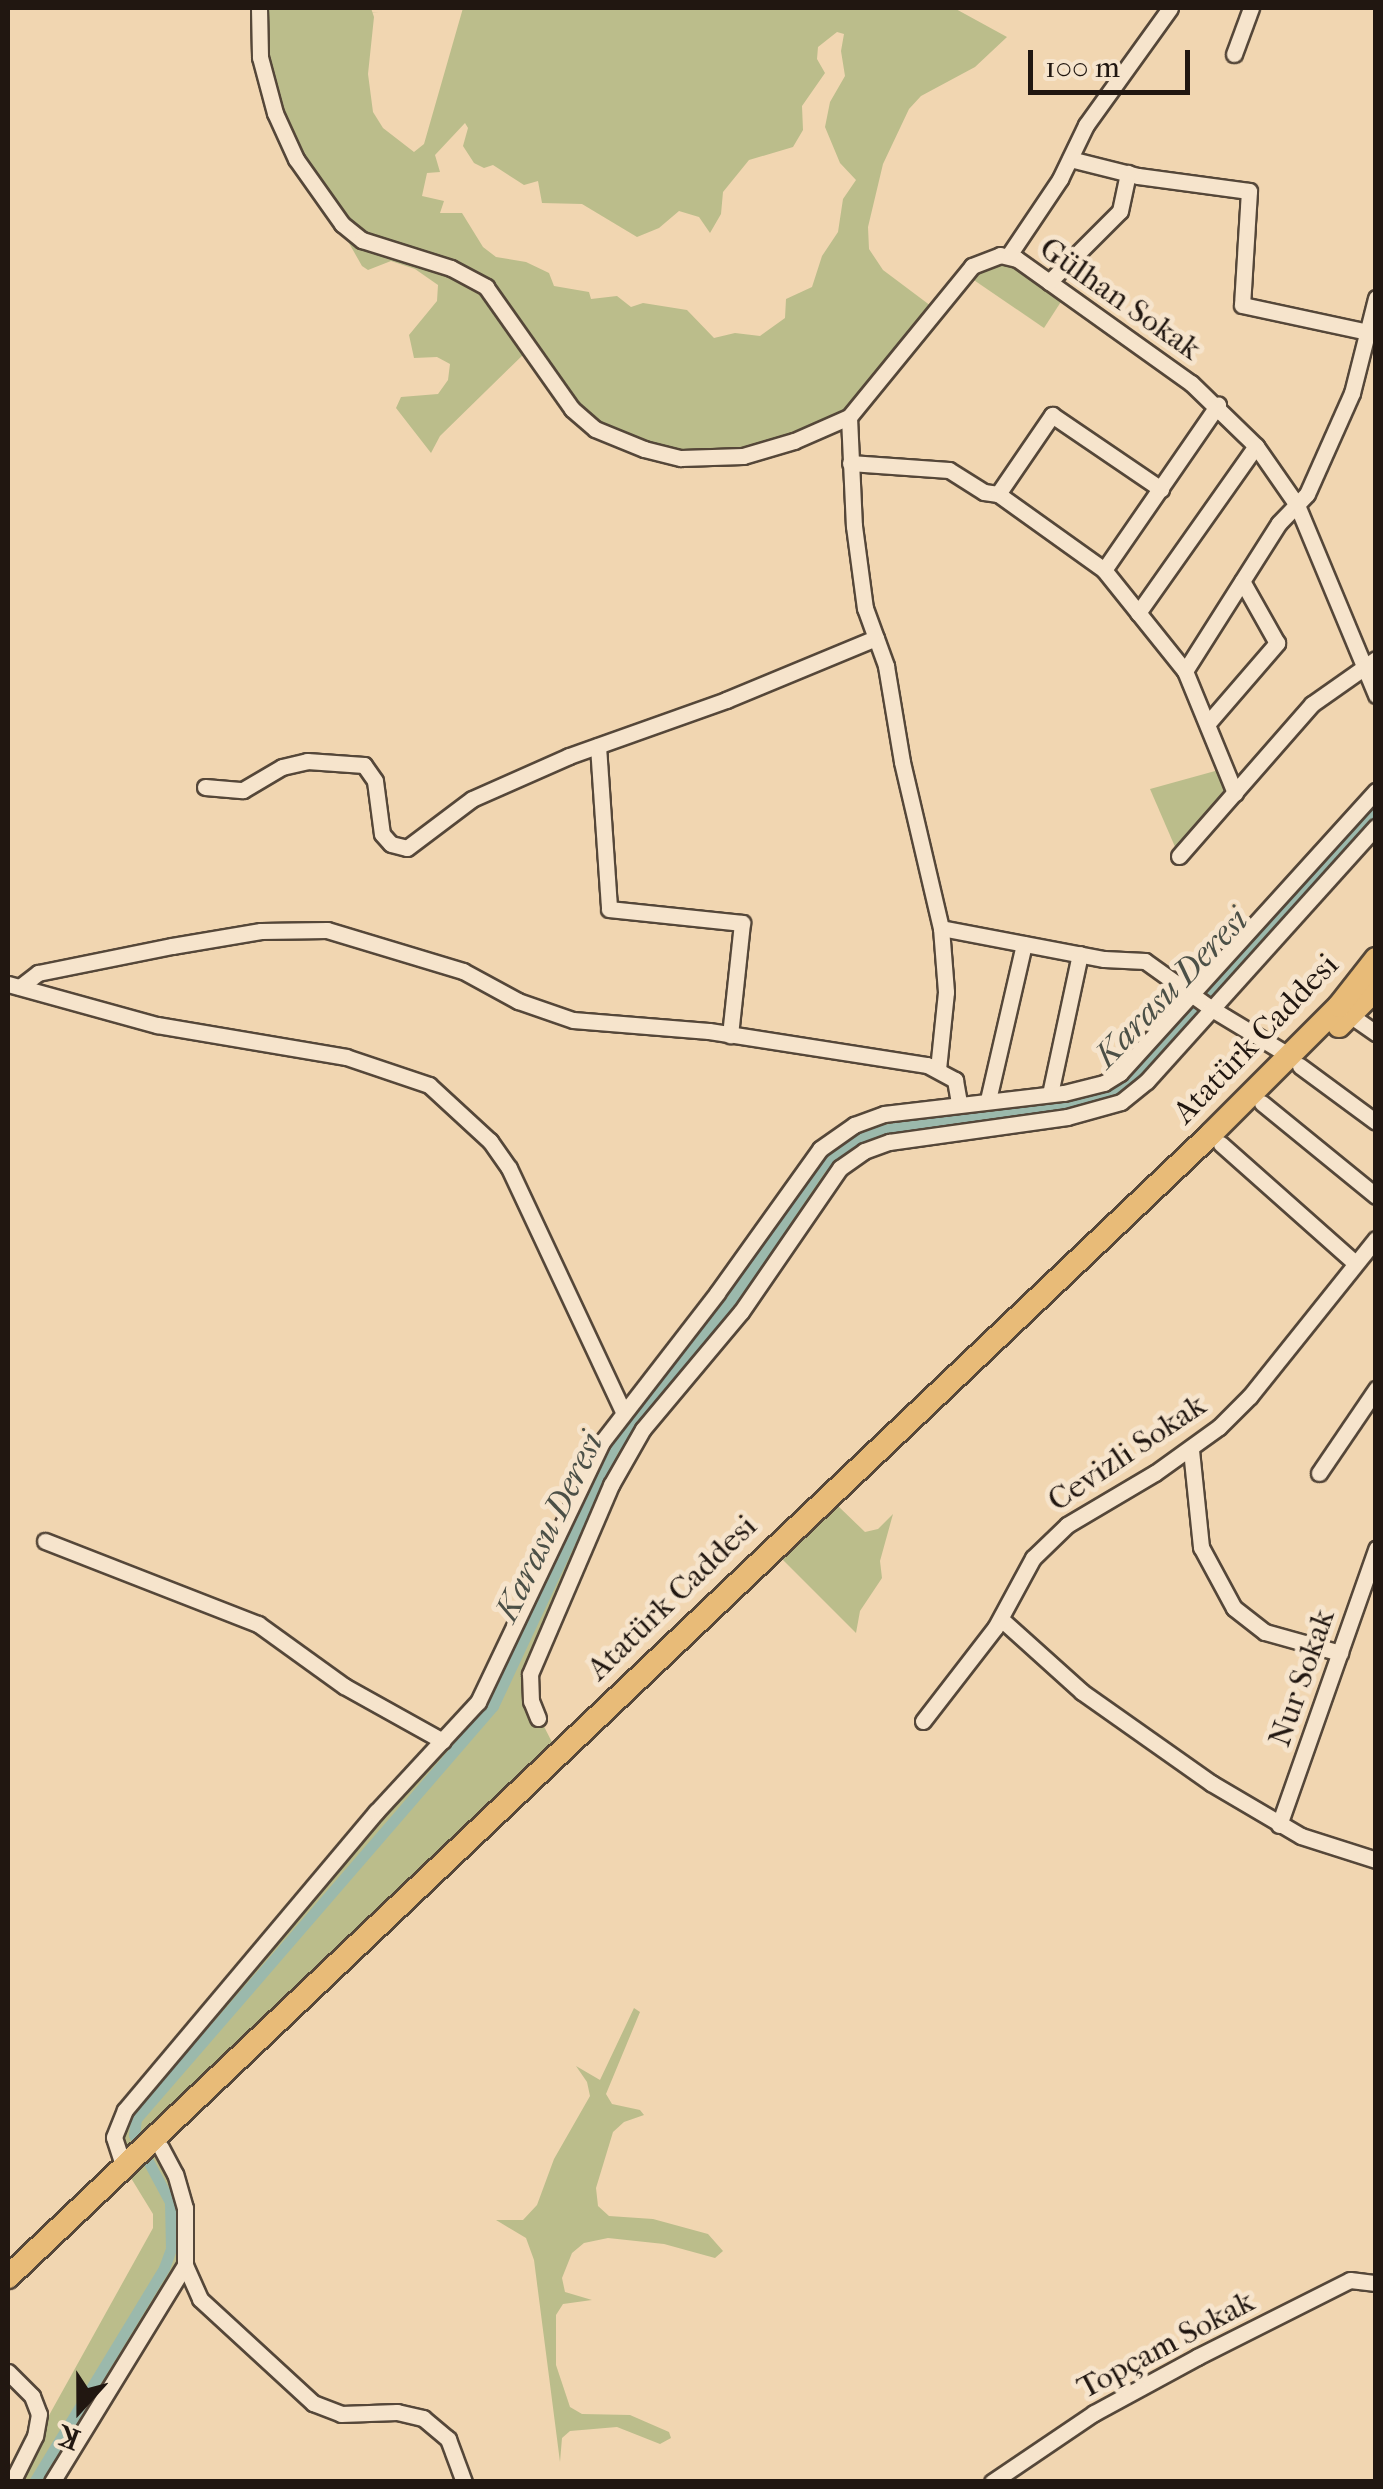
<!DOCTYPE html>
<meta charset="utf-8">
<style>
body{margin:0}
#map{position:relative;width:1383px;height:2489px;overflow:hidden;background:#f1d6b1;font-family:"IM FELL French Canon",serif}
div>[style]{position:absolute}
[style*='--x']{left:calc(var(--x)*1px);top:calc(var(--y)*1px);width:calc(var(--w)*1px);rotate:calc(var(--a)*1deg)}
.green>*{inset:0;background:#bbbd8b}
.canal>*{height:11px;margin:-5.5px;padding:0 5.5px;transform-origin:5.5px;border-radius:5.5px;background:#9bb9ac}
.roads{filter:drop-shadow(2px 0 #554739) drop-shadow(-2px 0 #554739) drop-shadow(0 2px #554739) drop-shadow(0 -2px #554739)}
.minor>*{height:15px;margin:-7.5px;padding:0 7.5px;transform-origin:7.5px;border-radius:7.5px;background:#f6e4cc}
.highway>*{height:22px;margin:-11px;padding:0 11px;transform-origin:11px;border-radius:11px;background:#e8bb78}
span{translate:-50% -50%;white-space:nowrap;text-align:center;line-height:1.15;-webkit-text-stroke:10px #f6e4cc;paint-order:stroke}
.street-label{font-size:32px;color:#211711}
.water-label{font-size:35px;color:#4c5047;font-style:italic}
.frame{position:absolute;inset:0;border:10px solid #211711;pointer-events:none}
.north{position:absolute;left:30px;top:2359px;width:100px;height:100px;-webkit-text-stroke:8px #f6e4cc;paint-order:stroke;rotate:201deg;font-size:28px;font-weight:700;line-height:40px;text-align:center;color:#211711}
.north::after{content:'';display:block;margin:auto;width:35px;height:45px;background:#211711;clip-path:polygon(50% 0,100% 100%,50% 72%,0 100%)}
.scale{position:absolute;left:1028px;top:50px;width:162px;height:45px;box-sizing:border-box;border:5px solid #211711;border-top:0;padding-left:12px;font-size:30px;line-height:35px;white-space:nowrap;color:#211711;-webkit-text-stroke:8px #f6e4cc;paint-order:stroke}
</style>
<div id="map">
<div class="green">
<i style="clip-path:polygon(evenodd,259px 8px,371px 8px,374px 17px,368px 74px,373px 112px,383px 128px,414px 152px,424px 144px,463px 8px,954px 8px,1007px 37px,975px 67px,921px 96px,909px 109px,883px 164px,868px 227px,869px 249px,883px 270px,935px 309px,849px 417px,720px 459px,606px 435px,527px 351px,440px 436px,431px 453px,396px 408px,401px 397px,438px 394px,448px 380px,450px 364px,437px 357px,414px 358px,409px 335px,437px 301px,438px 285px,415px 269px,391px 261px,368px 270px,362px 266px,275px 113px,259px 8px,837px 32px,844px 34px,841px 51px,845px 76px,830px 102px,825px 127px,840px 163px,856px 180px,843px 199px,838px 232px,822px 256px,812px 287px,786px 299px,785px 318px,760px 336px,735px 333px,714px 338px,687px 310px,643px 303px,631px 307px,617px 296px,591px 299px,589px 292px,554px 286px,549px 273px,526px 262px,496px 257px,483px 247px,462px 213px,440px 213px,444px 201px,422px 196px,427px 173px,440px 172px,435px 155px,465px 123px,468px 128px,463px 146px,474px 163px,484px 168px,493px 165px,524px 185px,538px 181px,542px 203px,582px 204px,637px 237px,659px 228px,679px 211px,699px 217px,710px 233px,721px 214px,723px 192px,749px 160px,793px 147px,803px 130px,802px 106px,825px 73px,817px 59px,818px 47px,837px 32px)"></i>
<i style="clip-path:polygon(1000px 255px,1066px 294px,1044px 328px,965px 274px)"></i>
<i style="clip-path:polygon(1226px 768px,1235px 793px,1179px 856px,1150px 789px)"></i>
<i style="clip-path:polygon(994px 1099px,996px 1126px,923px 1135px,847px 1161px,741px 1312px,643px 1429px,533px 1666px,531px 1701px,557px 1752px,154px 2136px,175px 2174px,187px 2253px,52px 2481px,12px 2482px,153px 2228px,153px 2214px,123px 2165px,114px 2131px,478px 1702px,576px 1489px,799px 1176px,854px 1125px)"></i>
<i style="clip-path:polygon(837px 1505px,865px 1532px,878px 1529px,893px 1514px,880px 1561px,882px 1578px,860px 1611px,856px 1633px,781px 1558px)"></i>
<i style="clip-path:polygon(634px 2008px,640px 2012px,606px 2094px,612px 2104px,640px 2110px,644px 2115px,624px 2122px,613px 2132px,596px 2188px,598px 2206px,609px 2216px,653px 2219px,708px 2234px,723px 2251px,715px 2258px,664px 2244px,608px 2238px,584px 2243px,572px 2253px,562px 2278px,565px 2292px,592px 2300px,563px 2304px,556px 2315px,556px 2365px,570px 2407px,582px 2414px,630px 2415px,669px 2432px,671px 2438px,660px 2444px,617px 2427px,570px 2431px,562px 2438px,560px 2462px,534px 2260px,526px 2238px,496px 2220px,523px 2220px,537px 2205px,554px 2159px,590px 2096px,587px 2082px,576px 2066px,600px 2080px)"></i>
</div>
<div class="canal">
<i style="--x:34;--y:2482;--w:250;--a:-58.7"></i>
<i style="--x:164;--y:2268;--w:20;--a:-70"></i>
<i style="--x:171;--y:2249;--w:47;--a:-91.2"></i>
<i style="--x:170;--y:2202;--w:76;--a:-118.2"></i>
<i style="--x:134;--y:2135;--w:16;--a:-83"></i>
<i style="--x:136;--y:2119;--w:546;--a:-49.16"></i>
<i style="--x:493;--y:1706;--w:284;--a:-65"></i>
<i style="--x:613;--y:1449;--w:186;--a:-51.5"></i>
<i style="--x:729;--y:1303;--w:164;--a:-55.9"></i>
<i style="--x:821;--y:1167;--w:38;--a:-41"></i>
<i style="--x:850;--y:1142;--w:27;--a:-22"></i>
<i style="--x:875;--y:1132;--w:48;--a:-12"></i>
<i style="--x:922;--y:1122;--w:145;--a:-6.3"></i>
<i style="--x:1066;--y:1106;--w:53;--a:-17.4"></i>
<i style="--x:1117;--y:1090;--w:57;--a:-41.5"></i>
<i style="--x:1160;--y:1052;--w:324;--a:-48.1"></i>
</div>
<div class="roads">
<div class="minor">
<i style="--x:259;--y:8;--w:49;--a:88.8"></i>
<i style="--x:260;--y:57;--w:58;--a:75"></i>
<i style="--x:275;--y:113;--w:51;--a:65.5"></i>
<i style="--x:296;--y:159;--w:80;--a:54.7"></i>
<i style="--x:342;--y:224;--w:26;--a:39"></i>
<i style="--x:362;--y:240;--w:93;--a:17.5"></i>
<i style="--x:451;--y:268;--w:40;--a:28"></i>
<i style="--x:486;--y:287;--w:149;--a:54.8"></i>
<i style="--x:572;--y:409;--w:30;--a:41"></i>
<i style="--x:595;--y:429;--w:53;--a:22.2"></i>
<i style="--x:644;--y:449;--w:38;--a:14"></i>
<i style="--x:681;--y:458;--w:62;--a:-1.8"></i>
<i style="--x:743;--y:456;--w:53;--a:-16.4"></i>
<i style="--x:794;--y:441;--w:60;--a:-23.6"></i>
<i style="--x:849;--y:417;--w:195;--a:-50.8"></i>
<i style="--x:972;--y:266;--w:30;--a:-21"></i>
<i style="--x:1000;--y:255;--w:17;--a:13"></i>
<i style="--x:1017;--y:259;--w:214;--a:35.5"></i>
<i style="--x:1191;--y:383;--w:91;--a:44.1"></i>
<i style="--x:1256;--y:446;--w:72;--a:55.2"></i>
<i style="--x:1297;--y:505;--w:206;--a:67.4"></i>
<i style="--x:1234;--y:54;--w:49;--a:-69.7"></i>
<i style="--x:1070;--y:159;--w:70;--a:14"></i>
<i style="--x:1138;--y:176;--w:112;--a:7.7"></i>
<i style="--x:1249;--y:191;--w:114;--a:93.5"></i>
<i style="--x:1242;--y:305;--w:129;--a:12.1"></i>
<i style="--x:1009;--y:255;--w:92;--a:-56.1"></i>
<i style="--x:1060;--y:179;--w:60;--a:-64.3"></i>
<i style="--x:1086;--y:125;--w:144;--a:-54.3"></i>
<i style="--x:1049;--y:282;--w:100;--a:-45"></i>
<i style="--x:1120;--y:211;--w:39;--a:-78"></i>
<i style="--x:849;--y:417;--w:109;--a:87.4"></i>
<i style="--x:854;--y:526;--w:83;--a:82.4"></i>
<i style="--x:865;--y:608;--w:32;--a:70"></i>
<i style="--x:850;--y:463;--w:99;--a:4"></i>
<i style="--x:949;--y:470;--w:41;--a:32.2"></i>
<i style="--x:984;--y:492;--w:14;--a:8"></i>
<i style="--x:998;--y:494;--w:130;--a:35.6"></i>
<i style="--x:1104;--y:570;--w:129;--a:51.3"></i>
<i style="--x:1185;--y:671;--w:132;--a:67.7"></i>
<i style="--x:998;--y:494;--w:96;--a:-55.6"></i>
<i style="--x:1052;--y:415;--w:132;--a:34.2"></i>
<i style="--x:1104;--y:570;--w:201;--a:-55.4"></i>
<i style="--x:1138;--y:613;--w:204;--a:-54.8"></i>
<i style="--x:1185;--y:671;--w:175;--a:-57.6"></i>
<i style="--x:1279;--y:523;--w:40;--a:-46"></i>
<i style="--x:1307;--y:494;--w:111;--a:-66"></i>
<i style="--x:1352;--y:393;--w:98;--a:-75.8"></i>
<i style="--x:1208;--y:723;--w:106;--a:-49.2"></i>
<i style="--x:1277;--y:643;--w:71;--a:-119.4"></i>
<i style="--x:598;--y:746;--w:163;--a:86.1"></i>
<i style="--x:609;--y:909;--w:134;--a:6"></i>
<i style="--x:742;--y:923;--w:113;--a:96.1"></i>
<i style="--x:205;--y:787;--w:38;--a:5"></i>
<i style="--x:243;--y:790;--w:45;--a:-30.5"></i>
<i style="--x:282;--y:767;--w:26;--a:-13"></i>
<i style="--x:307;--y:761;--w:57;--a:4"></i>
<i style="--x:364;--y:765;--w:19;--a:55"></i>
<i style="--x:375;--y:781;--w:53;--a:82.5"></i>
<i style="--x:382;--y:834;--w:13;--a:48"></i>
<i style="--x:391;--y:844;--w:16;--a:14"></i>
<i style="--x:407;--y:848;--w:81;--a:-37"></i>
<i style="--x:472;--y:799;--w:106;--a:-23.9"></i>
<i style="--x:569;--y:756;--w:167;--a:-19.6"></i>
<i style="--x:726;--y:700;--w:162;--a:-22.5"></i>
<i style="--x:876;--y:638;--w:30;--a:70"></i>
<i style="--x:886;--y:666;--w:97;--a:80.5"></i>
<i style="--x:902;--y:762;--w:171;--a:76.8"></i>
<i style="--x:941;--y:928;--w:64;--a:85.5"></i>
<i style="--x:946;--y:992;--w:77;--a:95.9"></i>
<i style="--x:1179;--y:856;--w:202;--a:-48.8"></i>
<i style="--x:1312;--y:704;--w:78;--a:-35.1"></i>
<i style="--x:941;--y:928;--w:166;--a:10.8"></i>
<i style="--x:1104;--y:959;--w:41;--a:2.8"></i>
<i style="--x:1145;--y:961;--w:82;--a:35.6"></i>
<i style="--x:1212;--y:1009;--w:91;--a:31.1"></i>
<i style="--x:8;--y:984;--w:155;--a:15.4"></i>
<i style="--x:157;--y:1025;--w:192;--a:9.6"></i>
<i style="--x:346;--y:1057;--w:88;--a:18.6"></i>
<i style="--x:429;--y:1085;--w:83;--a:42.6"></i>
<i style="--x:490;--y:1141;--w:33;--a:55"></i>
<i style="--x:509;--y:1168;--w:268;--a:64.9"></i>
<i style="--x:20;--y:987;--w:23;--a:-38"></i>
<i style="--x:38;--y:973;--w:137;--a:-11.4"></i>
<i style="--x:172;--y:946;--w:90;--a:-9.6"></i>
<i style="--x:261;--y:931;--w:66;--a:-0.9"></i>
<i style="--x:327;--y:930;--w:142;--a:16.8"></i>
<i style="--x:463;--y:971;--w:63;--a:28.6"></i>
<i style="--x:518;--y:1001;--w:58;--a:19.1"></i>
<i style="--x:573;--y:1020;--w:136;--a:4.6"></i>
<i style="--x:709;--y:1031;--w:221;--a:8.9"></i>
<i style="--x:927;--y:1065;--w:32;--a:28"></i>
<i style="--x:955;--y:1080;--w:22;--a:80"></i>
<i style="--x:1350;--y:1015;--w:32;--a:35"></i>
<i style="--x:1300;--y:1066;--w:94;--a:36.4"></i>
<i style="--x:1050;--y:1094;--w:143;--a:-77.9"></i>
<i style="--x:988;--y:1100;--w:160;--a:-77"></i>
<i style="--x:1262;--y:1103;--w:147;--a:39.2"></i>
<i style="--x:1221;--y:1144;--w:178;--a:41.6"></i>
<i style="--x:1191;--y:1450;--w:98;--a:84.1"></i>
<i style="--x:1201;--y:1547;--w:69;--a:61.6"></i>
<i style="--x:1234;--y:1608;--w:39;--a:38"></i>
<i style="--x:1265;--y:1632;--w:78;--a:15.6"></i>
<i style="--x:1319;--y:1473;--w:102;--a:-55.8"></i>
<i style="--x:45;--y:1541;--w:229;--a:21.3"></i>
<i style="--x:258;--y:1624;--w:106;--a:35.8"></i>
<i style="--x:344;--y:1686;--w:113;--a:29.1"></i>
<i style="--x:1001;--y:1619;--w:109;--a:42"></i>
<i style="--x:1082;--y:1692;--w:158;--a:35.2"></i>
<i style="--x:1211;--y:1783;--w:104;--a:30.5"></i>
<i style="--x:1301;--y:1836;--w:79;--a:17.7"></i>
<i style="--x:538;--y:1718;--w:18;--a:-112"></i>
<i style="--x:531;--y:1701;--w:27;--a:-92"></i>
<i style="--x:530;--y:1674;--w:206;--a:-66.8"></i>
<i style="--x:611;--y:1485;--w:64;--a:-60.3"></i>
<i style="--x:643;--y:1429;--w:153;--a:-50.1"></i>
<i style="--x:741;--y:1312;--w:175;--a:-55.5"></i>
<i style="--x:840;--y:1168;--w:29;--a:-35"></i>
<i style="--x:864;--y:1151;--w:27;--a:-20"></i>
<i style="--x:889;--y:1142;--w:180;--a:-8"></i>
<i style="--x:1067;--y:1117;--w:56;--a:-15.5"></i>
<i style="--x:1121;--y:1102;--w:33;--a:-39"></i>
<i style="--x:1147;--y:1081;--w:342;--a:-48"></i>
<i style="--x:923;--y:1721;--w:118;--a:-52.3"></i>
<i style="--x:995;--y:1628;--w:80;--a:-61.5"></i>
<i style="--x:1033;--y:1558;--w:47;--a:-44.1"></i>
<i style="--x:1067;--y:1525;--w:102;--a:-30.6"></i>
<i style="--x:1155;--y:1473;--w:79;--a:-35.7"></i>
<i style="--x:1219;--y:1427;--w:44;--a:-45"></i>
<i style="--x:1250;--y:1396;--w:201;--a:-51.3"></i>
<i style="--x:1279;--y:1825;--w:293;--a:-70.6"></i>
<i style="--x:123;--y:2165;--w:29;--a:-108"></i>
<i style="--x:114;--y:2137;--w:29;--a:-68"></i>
<i style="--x:125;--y:2110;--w:390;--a:-49.9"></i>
<i style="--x:376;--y:1812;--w:150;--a:-47.2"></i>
<i style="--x:478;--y:1702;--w:288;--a:-64.5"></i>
<i style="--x:602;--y:1442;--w:188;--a:-52.3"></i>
<i style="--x:717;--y:1293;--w:177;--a:-54.4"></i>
<i style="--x:820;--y:1149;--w:42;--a:-35.2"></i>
<i style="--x:854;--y:1125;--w:32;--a:-20"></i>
<i style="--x:884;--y:1114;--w:181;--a:-6.7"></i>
<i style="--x:1064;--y:1093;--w:41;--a:-14"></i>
<i style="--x:1104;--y:1083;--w:19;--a:-32"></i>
<i style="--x:1120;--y:1073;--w:381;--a:-47.8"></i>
<i style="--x:185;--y:2265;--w:37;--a:66"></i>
<i style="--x:200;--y:2299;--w:154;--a:42.6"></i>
<i style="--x:313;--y:2403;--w:30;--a:21"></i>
<i style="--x:341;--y:2414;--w:56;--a:-2"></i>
<i style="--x:397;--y:2412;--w:27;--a:13"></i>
<i style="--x:423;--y:2418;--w:33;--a:40"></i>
<i style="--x:448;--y:2439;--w:46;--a:69.6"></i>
<i style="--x:8;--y:2372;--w:34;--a:45"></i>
<i style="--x:32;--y:2396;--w:19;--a:69"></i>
<i style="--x:39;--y:2414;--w:22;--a:100"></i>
<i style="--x:35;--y:2436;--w:51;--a:116.6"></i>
<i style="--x:52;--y:2482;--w:255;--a:-58.5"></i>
<i style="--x:185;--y:2265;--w:57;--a:-90"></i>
<i style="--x:185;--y:2208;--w:35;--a:-106"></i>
<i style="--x:175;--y:2174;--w:30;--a:-118"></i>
<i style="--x:992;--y:2482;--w:123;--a:-34.1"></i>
<i style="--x:1094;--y:2413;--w:117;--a:-28.5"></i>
<i style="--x:1197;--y:2357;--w:171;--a:-26.7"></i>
<i style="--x:1350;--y:2280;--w:26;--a:7"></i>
</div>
<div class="highway">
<i style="--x:1339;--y:1026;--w:52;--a:-45"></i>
<i style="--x:8;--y:2277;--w:1659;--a:-43.53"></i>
<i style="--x:1211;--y:1134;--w:181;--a:-45"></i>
<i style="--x:1339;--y:1006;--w:60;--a:-51.8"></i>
</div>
</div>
<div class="street-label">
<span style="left:1120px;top:299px;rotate:35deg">Gülhan Sokak</span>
<span style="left:1256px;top:1039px;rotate:-46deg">Atatürk Caddesi</span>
<span style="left:1127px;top:1453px;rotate:-34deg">Cevizli Sokak</span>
<span style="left:672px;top:1598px;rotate:-44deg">Atatürk Caddesi</span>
<span style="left:1302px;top:1678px;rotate:-71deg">Nur Sokak</span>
<span style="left:1166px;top:2345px;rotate:-28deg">Topçam Sokak</span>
</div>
<div class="water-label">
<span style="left:1171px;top:988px;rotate:-46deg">Karasu Deresi</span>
<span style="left:549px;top:1527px;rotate:-64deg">Karasu Deresi</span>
</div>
<div class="frame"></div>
<div class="north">K</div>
<div class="scale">100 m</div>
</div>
